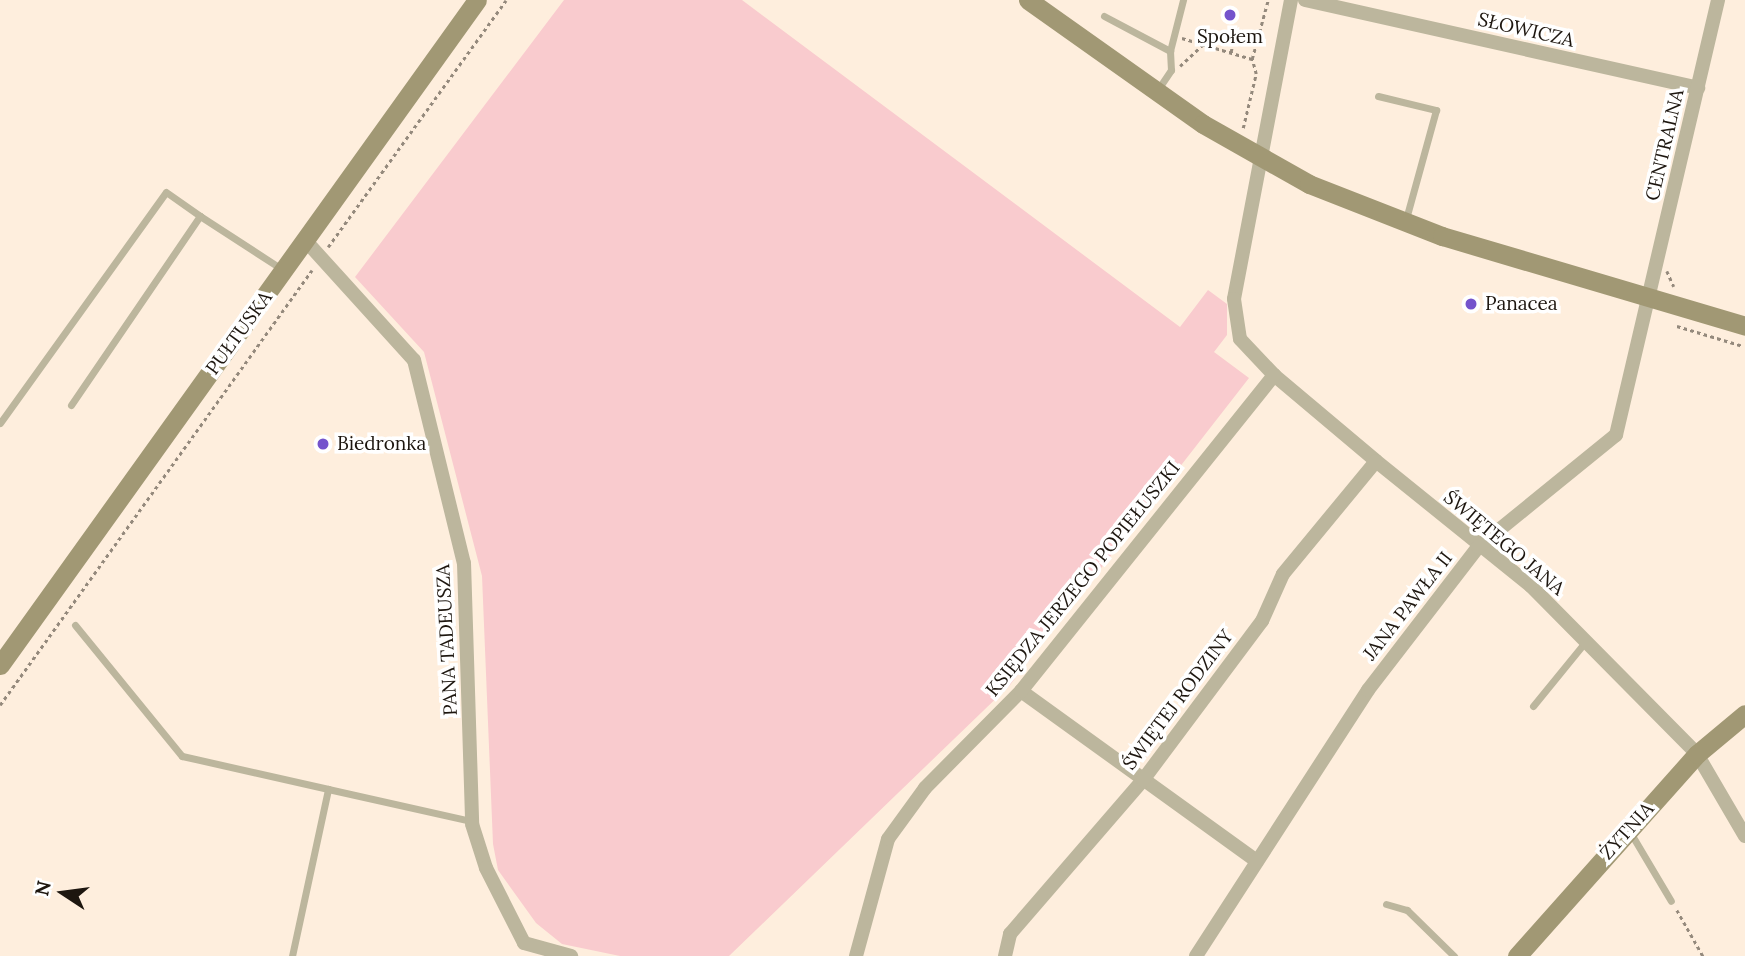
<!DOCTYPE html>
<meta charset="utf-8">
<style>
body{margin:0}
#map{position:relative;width:1745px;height:956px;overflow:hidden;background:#feeedd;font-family:Lora,serif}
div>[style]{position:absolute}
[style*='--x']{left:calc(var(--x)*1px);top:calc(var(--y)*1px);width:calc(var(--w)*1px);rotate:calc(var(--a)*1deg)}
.green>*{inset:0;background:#f9cbce}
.path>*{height:2.5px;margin-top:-1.25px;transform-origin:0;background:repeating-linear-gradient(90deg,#94897c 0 3.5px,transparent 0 7px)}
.lane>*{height:7px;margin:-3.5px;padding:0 3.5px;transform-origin:3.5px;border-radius:3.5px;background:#bcb69d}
.street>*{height:14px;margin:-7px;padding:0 7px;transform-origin:7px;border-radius:7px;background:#bcb69d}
.secondary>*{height:19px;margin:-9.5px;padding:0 9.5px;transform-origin:9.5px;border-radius:9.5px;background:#a19874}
.dots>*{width:19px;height:19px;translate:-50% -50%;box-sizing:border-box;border:4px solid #fff;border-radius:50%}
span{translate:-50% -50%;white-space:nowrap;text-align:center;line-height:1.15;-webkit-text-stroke:7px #fff;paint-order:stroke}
.street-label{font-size:19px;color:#1d160f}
.poi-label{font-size:19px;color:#1d160f}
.left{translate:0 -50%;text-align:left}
.north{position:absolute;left:28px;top:858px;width:70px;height:70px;-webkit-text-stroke:5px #fff;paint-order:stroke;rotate:283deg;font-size:19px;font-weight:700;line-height:28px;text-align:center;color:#1d160f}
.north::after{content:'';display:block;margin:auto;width:24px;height:32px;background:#1d160f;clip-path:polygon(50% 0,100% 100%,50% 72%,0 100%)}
</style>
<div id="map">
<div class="green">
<i style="clip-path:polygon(564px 0,742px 0,1180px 327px,1208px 290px,1227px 304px,1227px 335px,1214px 352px,1249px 378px,1010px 685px,729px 956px,620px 956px,562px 944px,536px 923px,498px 870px,493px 844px,482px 576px,424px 352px,355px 277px)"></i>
</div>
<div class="path">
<i style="--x:1182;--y:38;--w:73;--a:16.7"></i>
<i style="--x:1231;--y:52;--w:17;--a:-80"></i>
<i style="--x:1180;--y:66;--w:33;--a:-43"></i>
<i style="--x:1243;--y:128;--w:56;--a:-76.5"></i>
<i style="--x:1256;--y:74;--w:16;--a:-105"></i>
<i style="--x:1252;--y:59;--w:61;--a:-74.8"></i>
<i style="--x:328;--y:247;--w:304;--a:-54.2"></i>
<i style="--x:1667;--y:271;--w:17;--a:66"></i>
<i style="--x:1677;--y:326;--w:69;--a:16.9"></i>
<i style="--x:0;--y:705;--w:535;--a:-54.35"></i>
<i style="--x:1677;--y:910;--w:53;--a:60.5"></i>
</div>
<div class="lane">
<i style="--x:1104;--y:16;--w:75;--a:27.9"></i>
<i style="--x:1170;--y:51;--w:19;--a:87"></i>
<i style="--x:1171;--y:70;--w:25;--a:124"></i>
<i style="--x:1170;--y:51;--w:53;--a:-75.7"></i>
<i style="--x:1378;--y:96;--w:60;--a:13.6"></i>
<i style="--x:1436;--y:110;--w:113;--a:105.4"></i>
<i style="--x:71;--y:405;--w:229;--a:-55.7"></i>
<i style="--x:200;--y:216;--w:99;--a:33"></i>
<i style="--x:0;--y:423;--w:284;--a:-54.3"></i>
<i style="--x:166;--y:192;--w:42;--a:35.2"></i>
<i style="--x:75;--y:625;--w:169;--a:50.8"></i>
<i style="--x:182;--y:756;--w:150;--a:12.7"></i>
<i style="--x:1533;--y:706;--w:84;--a:-50.8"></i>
<i style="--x:1630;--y:832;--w:80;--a:59.3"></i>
<i style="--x:1386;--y:904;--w:22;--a:16"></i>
<i style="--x:1407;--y:910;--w:66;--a:44.4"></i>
<i style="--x:292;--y:956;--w:171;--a:-77.8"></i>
<i style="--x:328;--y:789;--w:147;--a:12.6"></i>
</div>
<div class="street">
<i style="--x:1291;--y:0;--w:304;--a:100.8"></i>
<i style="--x:1234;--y:299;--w:40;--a:81.5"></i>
<i style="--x:1240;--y:339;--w:50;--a:46.6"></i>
<i style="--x:1274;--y:375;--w:133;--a:40.1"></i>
<i style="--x:1376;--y:461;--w:199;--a:38.9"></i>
<i style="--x:1531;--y:586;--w:236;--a:45.3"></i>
<i style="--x:1697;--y:754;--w:95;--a:59.7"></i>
<i style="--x:1305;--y:0;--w:403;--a:12.6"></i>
<i style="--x:305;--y:240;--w:162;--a:47.8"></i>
<i style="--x:414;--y:360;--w:209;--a:76.2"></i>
<i style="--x:464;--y:563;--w:261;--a:88.2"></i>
<i style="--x:472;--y:824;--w:46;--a:72.3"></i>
<i style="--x:486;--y:868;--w:84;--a:63.1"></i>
<i style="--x:524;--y:943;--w:49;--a:15.5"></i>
<i style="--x:1021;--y:691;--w:291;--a:35.8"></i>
<i style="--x:856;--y:956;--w:121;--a:-74.7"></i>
<i style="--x:888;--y:839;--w:63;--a:-54"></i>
<i style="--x:925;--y:788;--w:136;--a:-45.3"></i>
<i style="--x:1021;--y:691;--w:405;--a:-51.3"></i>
<i style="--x:1005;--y:956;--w:23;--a:-77"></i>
<i style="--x:1010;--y:934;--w:203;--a:-49.2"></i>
<i style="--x:1143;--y:780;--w:199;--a:-53.2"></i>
<i style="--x:1262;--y:621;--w:51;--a:-65.9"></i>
<i style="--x:1283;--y:574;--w:146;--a:-50.5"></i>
<i style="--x:1196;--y:956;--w:317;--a:-57.1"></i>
<i style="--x:1368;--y:690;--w:180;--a:-52.4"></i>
<i style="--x:1478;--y:547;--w:178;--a:-39.1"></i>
<i style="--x:1616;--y:435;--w:447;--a:-76.8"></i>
</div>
<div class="secondary">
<i style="--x:1028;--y:0;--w:214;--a:35.3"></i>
<i style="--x:1203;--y:124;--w:122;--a:29.5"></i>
<i style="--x:1309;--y:184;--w:143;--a:21.4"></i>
<i style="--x:1442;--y:236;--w:316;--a:16.5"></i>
<i style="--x:0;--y:665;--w:818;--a:-54.35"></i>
<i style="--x:1517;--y:956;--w:271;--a:-48.3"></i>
<i style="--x:1697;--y:754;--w:62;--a:-39.8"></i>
</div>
<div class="dots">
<i style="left:1230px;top:15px;background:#7453cc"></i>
<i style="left:1471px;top:304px;background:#7453cc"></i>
<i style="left:323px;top:444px;background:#7453cc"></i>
</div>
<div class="street-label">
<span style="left:1526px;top:30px;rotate:13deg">SŁOWICZA</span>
<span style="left:1665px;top:145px;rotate:-77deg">CENTRALNA</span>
<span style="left:239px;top:333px;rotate:-54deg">PUŁTUSKA</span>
<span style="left:1504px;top:543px;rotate:40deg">ŚWIĘTEGO JANA</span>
<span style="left:1083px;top:579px;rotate:-51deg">KSIĘDZA JERZEGO POPIEŁUSZKI</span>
<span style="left:1408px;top:606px;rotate:-52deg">JANA PAWŁA II</span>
<span style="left:447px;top:640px;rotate:-93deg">PANA TADEUSZA</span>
<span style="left:1178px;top:700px;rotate:-53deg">ŚWIĘTEJ RODZINY</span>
<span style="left:1627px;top:831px;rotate:-48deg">ŻYTNIA</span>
</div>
<div class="poi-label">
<span style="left:1230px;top:37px">Społem</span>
<span class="left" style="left:1485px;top:304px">Panacea</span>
<span class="left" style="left:337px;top:444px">Biedronka</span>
</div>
<div class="north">N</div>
</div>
